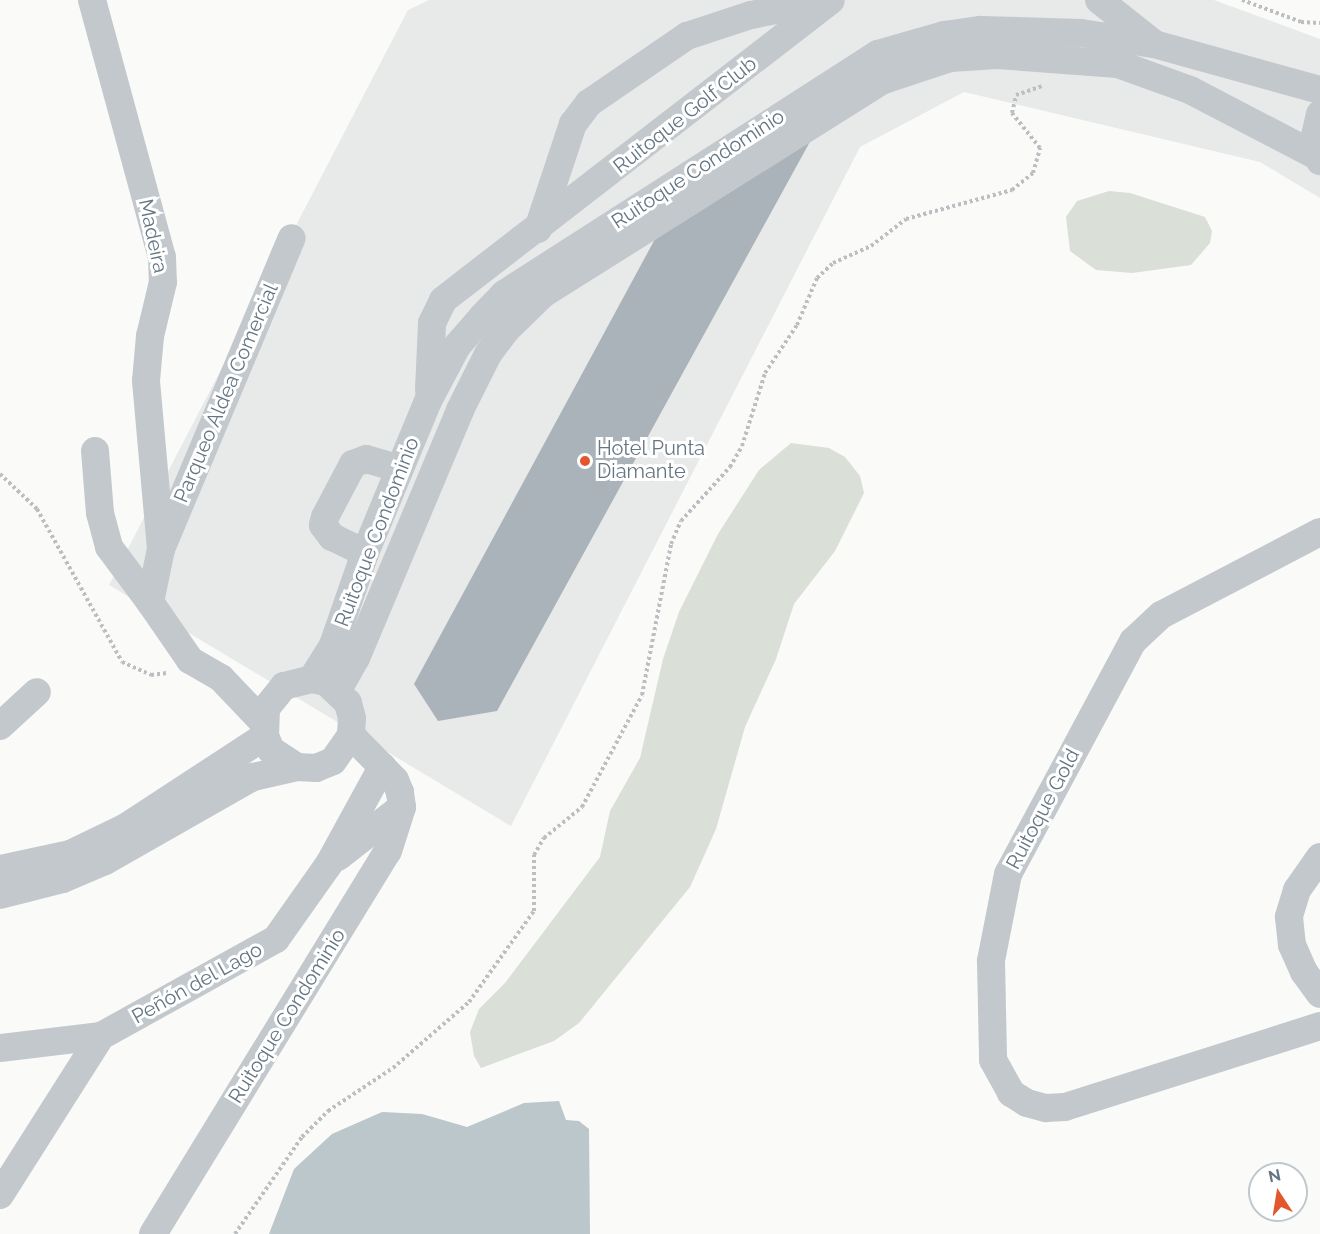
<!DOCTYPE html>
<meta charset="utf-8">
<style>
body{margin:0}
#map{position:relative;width:1320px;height:1234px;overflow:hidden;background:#fafaf8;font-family:Raleway,sans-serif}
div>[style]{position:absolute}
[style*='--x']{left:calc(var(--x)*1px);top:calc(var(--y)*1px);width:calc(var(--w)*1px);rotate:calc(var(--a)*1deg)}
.built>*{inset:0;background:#e8e9e9}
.green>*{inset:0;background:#dadfd7}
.water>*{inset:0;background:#bbc7cb}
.building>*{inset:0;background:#aab3b9}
.path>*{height:4px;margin-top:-2px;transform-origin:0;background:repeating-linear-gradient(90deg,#bbbfc2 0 3px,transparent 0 6px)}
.minor>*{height:28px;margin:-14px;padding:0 14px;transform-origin:14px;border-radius:14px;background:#c3c8cc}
.dots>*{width:16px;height:16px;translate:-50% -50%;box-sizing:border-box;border:3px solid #fff;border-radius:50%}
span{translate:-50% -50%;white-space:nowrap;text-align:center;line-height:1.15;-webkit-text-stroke:6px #fff;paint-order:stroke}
.street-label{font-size:20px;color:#657683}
.poi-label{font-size:20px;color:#657683}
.left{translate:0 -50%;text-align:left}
.north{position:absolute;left:1248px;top:1162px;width:60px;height:60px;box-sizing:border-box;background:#fff;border:2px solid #c1c8cd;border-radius:50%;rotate:348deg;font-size:16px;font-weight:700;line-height:24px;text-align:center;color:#657683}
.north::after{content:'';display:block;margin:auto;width:21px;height:27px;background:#e4572e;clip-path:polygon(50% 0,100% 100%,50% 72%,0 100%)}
</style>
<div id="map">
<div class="built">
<i style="clip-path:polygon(429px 0,1214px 0,1320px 39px,1320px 198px,1260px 162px,964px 92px,860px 147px,511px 826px,109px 585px,408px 10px)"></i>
</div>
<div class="green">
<i style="clip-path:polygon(1109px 191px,1130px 193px,1205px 217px,1212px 231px,1210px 243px,1191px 265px,1132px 273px,1096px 270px,1070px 251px,1066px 217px,1077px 201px)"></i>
<i style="clip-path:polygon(791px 443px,829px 448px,845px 457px,860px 476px,864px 493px,835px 551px,794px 604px,776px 659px,745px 727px,716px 829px,690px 887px,579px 1023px,554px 1041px,481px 1068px,474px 1056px,470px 1032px,479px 1009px,505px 983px,600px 857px,610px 811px,640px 758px,663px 659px,679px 612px,718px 534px,759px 470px)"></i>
</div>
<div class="water">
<i style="clip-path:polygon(559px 1101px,566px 1120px,579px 1121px,589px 1129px,590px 1234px,269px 1234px,294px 1169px,332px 1134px,382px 1112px,422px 1114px,467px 1127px,524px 1103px)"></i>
</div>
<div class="building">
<i style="clip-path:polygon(812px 138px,497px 711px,438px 721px,414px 684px,655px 239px)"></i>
</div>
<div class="path">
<i style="--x:1242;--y:0;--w:63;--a:20.4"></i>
<i style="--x:1301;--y:22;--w:19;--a:3"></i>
<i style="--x:0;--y:474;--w:51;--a:43.4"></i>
<i style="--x:37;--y:509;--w:175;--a:60.9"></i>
<i style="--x:122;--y:662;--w:32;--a:24"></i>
<i style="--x:151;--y:675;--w:16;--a:-7"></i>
<i style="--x:235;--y:1234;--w:118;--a:-55.4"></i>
<i style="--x:302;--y:1137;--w:37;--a:-45"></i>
<i style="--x:328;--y:1111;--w:78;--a:-33.5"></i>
<i style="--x:393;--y:1068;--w:101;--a:-41"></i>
<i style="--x:469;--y:1002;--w:112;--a:-54.5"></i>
<i style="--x:534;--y:911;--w:56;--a:-90"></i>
<i style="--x:534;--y:855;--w:20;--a:-60"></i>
<i style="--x:544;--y:838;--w:49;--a:-39.2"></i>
<i style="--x:582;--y:807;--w:127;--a:-61.8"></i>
<i style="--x:642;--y:695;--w:154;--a:-79.1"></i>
<i style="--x:671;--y:544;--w:25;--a:-67"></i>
<i style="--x:681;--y:521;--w:73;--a:-47.8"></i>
<i style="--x:730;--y:467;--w:24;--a:-60"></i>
<i style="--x:742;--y:446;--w:77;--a:-72.5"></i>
<i style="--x:765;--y:373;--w:58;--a:-56.3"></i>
<i style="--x:797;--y:325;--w:51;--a:-66.9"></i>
<i style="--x:817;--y:278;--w:22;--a:-43"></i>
<i style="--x:833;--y:263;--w:42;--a:-24.1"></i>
<i style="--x:871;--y:246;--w:44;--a:-37.6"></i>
<i style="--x:906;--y:219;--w:110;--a:-15.3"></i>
<i style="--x:1012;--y:190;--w:27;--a:-39"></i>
<i style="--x:1033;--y:173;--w:26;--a:-74"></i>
<i style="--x:1040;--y:148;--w:45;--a:-128.7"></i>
<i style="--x:1012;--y:113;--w:18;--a:-77"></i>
<i style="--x:1016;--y:95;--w:28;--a:-19"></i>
</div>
<div class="minor">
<i style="--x:92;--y:0;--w:266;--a:74.8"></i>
<i style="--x:162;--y:257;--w:25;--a:88"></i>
<i style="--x:163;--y:282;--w:56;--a:103.5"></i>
<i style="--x:150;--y:336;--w:45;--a:95.1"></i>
<i style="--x:146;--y:381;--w:169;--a:84.9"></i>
<i style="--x:1099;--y:0;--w:68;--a:38.4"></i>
<i style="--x:1320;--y:114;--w:26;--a:103"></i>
<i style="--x:1314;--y:139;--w:23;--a:75"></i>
<i style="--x:538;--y:229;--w:111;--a:-71.6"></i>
<i style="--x:573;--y:124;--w:26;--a:-53"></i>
<i style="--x:589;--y:103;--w:119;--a:-34.4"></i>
<i style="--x:687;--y:36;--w:67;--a:-18.2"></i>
<i style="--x:751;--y:15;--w:77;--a:-11.2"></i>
<i style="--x:429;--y:390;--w:67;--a:-87.4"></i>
<i style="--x:432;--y:323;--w:25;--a:-64"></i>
<i style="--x:443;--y:300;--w:490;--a:-37.7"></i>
<i style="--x:95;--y:451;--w:62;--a:85.4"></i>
<i style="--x:100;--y:513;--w:35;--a:75"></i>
<i style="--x:109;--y:547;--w:69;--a:53.3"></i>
<i style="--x:1320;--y:532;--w:179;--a:152.4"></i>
<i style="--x:1161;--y:615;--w:38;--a:137"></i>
<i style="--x:1133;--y:641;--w:264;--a:118.2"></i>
<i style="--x:1008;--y:874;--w:89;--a:101.1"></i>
<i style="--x:991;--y:961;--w:99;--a:88.8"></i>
<i style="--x:993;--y:1060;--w:38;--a:61"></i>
<i style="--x:1011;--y:1093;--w:19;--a:32"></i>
<i style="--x:1027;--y:1103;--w:20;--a:15"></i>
<i style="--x:1046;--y:1108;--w:19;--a:-3"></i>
<i style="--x:1065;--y:1107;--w:268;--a:-17.6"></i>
<i style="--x:365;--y:553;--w:37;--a:-154"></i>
<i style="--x:332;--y:537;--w:15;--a:-127"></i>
<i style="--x:323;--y:525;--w:8;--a:-76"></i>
<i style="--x:325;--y:517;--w:60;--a:-62.2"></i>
<i style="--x:353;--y:464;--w:14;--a:-21"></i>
<i style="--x:366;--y:459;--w:35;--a:16"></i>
<i style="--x:312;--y:679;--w:40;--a:-58"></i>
<i style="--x:333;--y:645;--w:97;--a:-70.8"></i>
<i style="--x:365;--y:553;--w:165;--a:-67.5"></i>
<i style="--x:428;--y:401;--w:62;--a:-62.2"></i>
<i style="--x:457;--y:346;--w:38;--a:-49"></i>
<i style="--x:482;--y:317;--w:32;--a:-46"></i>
<i style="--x:504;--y:294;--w:444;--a:-32.7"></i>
<i style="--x:878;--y:54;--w:69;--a:-16.1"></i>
<i style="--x:944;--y:35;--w:37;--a:-8"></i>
<i style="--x:981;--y:30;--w:100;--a:1.7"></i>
<i style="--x:1081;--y:33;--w:74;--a:8.6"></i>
<i style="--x:1154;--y:44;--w:172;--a:15.5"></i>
<i style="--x:338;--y:690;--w:37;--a:-61"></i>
<i style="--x:356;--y:658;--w:269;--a:-67.2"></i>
<i style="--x:460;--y:410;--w:63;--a:-63.4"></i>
<i style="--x:488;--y:354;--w:30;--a:-53"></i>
<i style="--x:506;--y:330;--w:52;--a:-44.2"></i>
<i style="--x:543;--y:294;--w:400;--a:-32.2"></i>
<i style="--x:881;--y:81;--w:73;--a:-18.4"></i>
<i style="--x:950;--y:58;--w:47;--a:-3.7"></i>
<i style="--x:997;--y:55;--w:121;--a:4.3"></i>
<i style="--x:1118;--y:64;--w:77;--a:19.9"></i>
<i style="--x:1190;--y:90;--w:143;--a:27.5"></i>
<i style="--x:263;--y:722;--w:61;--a:-133.7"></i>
<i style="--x:221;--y:678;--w:36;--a:-150"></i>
<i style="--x:190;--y:660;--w:70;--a:-124.6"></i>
<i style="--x:150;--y:602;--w:54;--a:-78.3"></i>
<i style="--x:161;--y:549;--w:337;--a:-67.2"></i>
<i style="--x:0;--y:726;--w:50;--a:-42.6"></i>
<i style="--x:338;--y:857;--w:81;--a:-38"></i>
<i style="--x:1320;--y:857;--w:40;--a:124.9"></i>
<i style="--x:1297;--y:890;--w:28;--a:107"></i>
<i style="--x:1289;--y:917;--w:28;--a:84"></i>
<i style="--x:1292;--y:945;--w:30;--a:66"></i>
<i style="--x:1304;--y:972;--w:27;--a:54"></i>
<i style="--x:0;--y:869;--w:72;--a:-12.1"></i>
<i style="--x:70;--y:854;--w:62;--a:-25.7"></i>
<i style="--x:126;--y:827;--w:166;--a:-33.2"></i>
<i style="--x:0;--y:895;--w:65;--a:-14.3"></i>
<i style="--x:63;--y:879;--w:46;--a:-23.2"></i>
<i style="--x:105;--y:861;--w:170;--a:-29.6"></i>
<i style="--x:253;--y:777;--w:45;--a:-12.8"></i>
<i style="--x:297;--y:767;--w:19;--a:3"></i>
<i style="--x:316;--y:768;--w:18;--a:-22"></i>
<i style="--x:333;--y:761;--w:32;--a:-55"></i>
<i style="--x:351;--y:735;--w:17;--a:-87"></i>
<i style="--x:352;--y:718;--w:16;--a:-105"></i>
<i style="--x:348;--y:703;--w:30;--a:-136"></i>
<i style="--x:326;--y:682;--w:14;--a:-168"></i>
<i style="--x:312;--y:679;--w:29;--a:166"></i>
<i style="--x:284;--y:686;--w:28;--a:129"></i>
<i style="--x:266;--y:708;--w:28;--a:92"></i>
<i style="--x:265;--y:736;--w:15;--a:67"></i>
<i style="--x:271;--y:750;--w:31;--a:33"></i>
<i style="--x:0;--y:1048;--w:102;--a:-6.8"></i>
<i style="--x:101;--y:1036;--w:200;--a:-29"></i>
<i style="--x:276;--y:939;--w:92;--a:-54.8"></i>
<i style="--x:329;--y:864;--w:111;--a:-61.3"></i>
<i style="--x:0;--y:1195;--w:188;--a:-57.6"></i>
<i style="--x:153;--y:1234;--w:449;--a:-58.5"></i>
<i style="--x:388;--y:851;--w:46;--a:-72.3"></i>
<i style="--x:402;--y:807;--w:15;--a:-98"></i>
<i style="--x:400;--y:792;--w:13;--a:-113"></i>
<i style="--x:395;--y:780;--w:63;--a:-134.4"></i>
</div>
<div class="dots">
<i style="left:585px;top:461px;background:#e4572e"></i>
</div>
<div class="street-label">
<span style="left:685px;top:115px;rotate:-38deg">Ruitoque Golf Club</span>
<span style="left:698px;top:169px;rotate:-33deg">Ruitoque Condominio</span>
<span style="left:153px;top:236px;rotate:78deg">Madeira</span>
<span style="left:226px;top:393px;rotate:-67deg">Parqueo Aldea Comercial</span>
<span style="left:377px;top:532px;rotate:-69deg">Ruitoque Condominio</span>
<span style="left:1043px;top:809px;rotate:-62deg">Ruitoque Gold</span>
<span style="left:197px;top:983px;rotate:-29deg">Peñón del Lago</span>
<span style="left:287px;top:1016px;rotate:-58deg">Ruitoque Condominio</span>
</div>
<div class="poi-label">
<span class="left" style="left:597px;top:460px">Hotel Punta<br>Diamante</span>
</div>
<div class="north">N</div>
</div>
